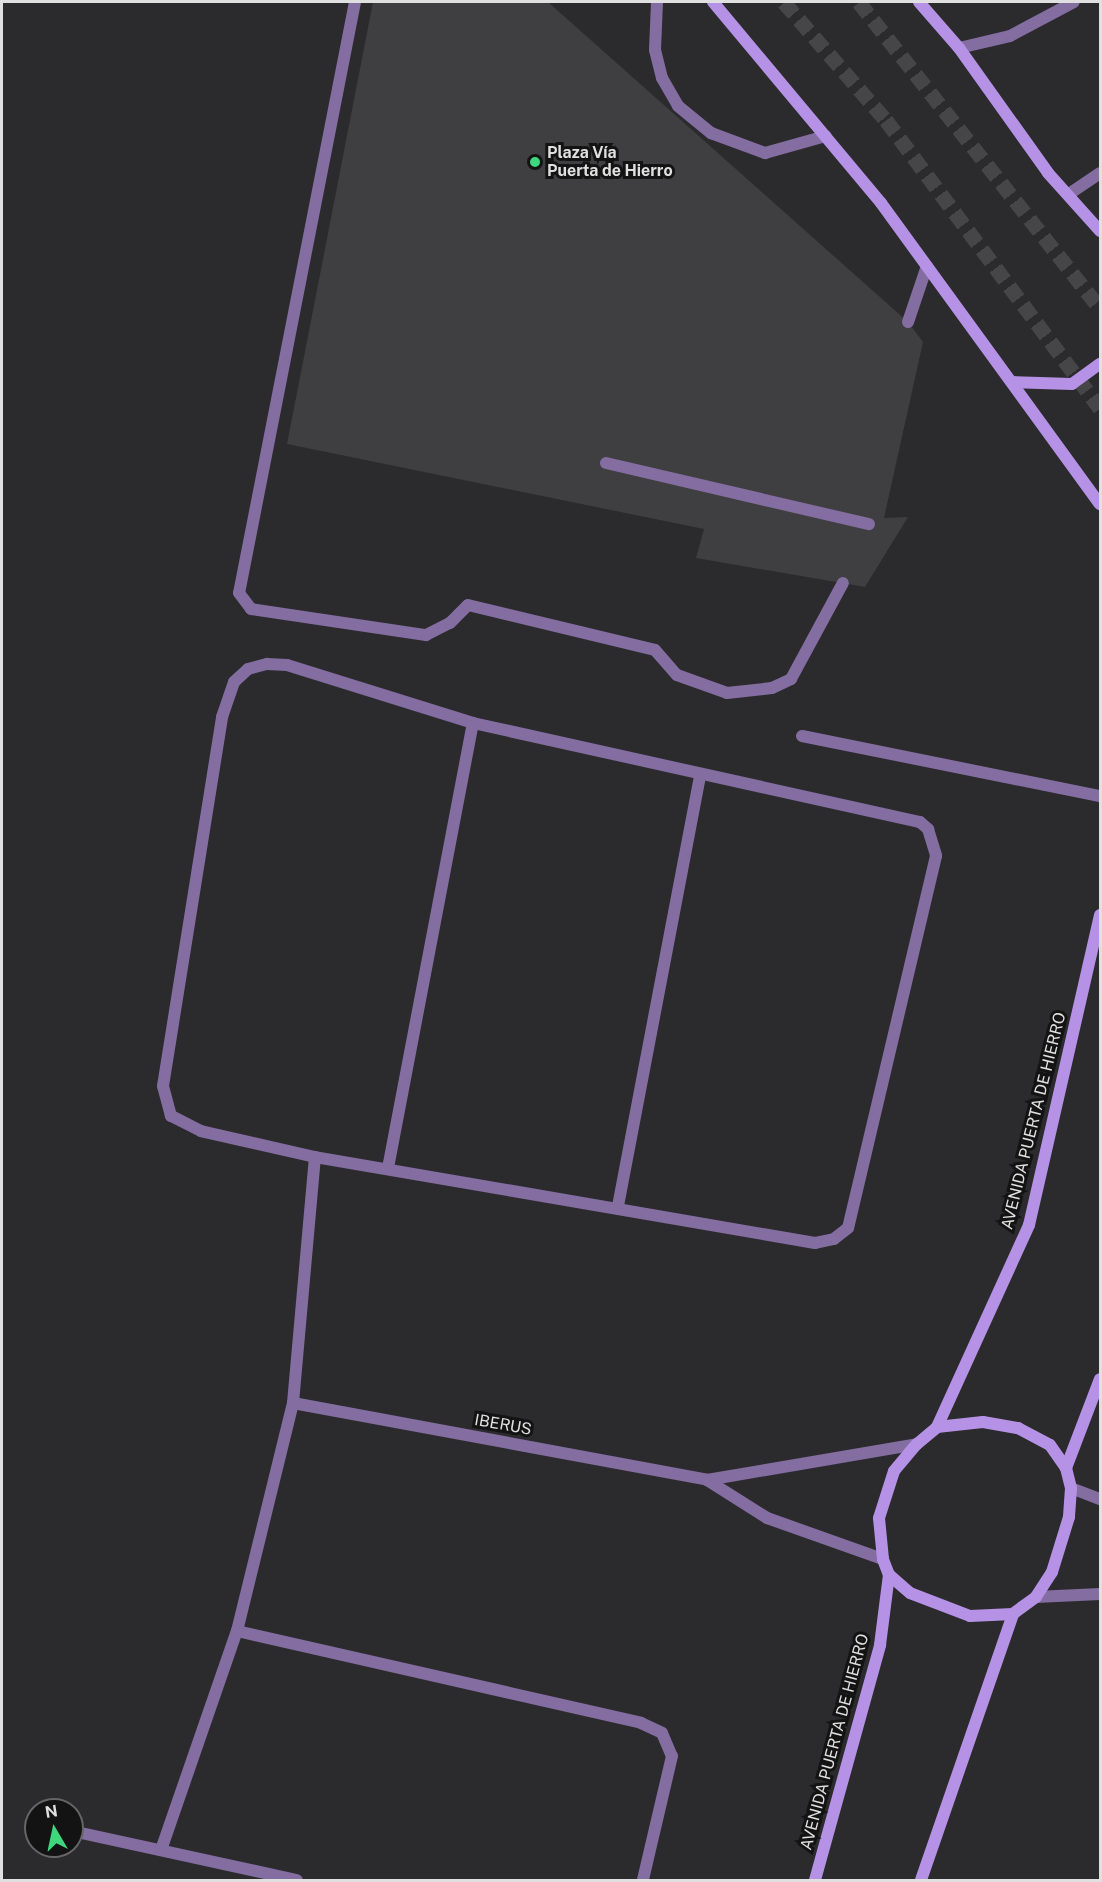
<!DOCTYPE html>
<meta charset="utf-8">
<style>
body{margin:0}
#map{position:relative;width:1102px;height:1882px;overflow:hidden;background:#2b2a2c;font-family:"Public Sans",sans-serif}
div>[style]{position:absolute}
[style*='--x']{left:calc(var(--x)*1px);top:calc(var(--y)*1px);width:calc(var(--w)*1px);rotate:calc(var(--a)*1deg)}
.building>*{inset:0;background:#3f3e40}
.primary-tunnel>*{height:15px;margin-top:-7.5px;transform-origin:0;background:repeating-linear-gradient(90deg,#464547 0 15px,transparent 0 23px)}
.lane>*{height:12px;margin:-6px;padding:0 6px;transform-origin:6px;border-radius:6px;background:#836da1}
.street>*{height:12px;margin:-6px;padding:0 6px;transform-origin:6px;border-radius:6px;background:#836da1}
.secondary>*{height:12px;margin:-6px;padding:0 6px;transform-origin:6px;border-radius:6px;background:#b592e5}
.dots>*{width:16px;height:16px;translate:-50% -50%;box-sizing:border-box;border:3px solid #131314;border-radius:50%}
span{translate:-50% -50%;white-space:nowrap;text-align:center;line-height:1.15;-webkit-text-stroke:6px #131314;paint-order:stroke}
.poi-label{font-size:16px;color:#e0e0e1;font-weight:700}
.left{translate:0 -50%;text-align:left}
.street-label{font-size:16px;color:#e0e0e1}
.frame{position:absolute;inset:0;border:3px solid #e0e0e1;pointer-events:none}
.north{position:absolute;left:24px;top:1798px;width:60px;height:60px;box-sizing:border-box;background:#131314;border:2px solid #656566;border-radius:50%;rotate:351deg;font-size:16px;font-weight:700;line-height:24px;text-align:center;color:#e0e0e1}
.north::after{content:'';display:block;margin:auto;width:21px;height:27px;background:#3ed77d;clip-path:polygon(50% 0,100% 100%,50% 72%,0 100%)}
</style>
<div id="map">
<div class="building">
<i style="clip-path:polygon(373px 2px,548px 2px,908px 322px,923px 342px,884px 518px,908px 517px,865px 587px,696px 558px,704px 529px,287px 444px)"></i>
</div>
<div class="primary-tunnel">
<i style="--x:784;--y:2;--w:156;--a:49.2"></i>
<i style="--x:886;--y:120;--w:359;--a:53.4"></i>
<i style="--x:859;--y:2;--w:390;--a:51.8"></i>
</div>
<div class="lane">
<i style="--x:355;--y:2;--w:602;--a:101.1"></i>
<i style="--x:239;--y:593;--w:20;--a:53"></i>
<i style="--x:251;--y:609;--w:177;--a:8.5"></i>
<i style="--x:426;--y:635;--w:27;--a:-27"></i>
<i style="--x:450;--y:623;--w:25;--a:-45"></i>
<i style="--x:468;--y:605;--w:192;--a:13.5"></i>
<i style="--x:655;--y:650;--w:33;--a:49"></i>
<i style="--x:677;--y:675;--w:53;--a:19.8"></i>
<i style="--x:727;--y:693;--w:45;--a:-6.3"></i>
<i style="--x:772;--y:688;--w:21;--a:-25"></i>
<i style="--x:791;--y:679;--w:109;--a:-61.6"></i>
<i style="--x:657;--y:2;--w:48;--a:92.4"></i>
<i style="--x:655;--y:50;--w:29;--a:76"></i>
<i style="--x:662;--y:78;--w:32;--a:60"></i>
<i style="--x:678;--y:106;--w:43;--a:39.3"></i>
<i style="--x:711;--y:133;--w:58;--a:20.3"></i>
<i style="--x:765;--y:153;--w:63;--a:-15.6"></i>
<i style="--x:959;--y:48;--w:52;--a:-13.2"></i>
<i style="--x:1010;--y:36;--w:72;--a:-28"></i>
<i style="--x:1069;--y:194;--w:37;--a:-34"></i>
<i style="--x:908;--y:322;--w:59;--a:-71.3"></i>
<i style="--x:606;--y:463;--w:270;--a:13.1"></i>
<i style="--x:802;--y:736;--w:304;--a:11.4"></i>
</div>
<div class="street">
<i style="--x:267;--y:664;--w:20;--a:3"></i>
<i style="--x:287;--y:665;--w:195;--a:17.3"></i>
<i style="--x:473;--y:723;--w:458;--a:12.5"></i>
<i style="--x:920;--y:822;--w:11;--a:41"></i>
<i style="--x:928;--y:829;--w:28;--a:73"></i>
<i style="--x:936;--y:856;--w:382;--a:103.3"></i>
<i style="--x:848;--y:1228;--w:18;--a:142"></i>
<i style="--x:834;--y:1239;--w:19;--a:168"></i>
<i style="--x:815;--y:1243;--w:507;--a:-170.24"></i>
<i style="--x:315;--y:1157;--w:117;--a:-167.2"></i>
<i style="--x:201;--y:1131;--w:34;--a:-153"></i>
<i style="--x:171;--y:1116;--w:31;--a:-105"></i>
<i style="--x:163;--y:1086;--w:374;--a:-80.9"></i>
<i style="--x:222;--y:717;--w:37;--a:-71"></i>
<i style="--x:234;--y:682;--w:19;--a:-43"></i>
<i style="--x:248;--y:669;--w:20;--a:-15"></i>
<i style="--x:388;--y:1168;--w:453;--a:-79.2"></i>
<i style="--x:618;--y:1206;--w:439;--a:-79.2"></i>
<i style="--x:293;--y:1403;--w:421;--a:10.5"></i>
<i style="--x:707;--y:1480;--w:213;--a:-9.7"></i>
<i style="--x:707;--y:1480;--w:71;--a:32.3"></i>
<i style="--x:767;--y:1518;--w:123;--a:19.5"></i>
<i style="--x:1071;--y:1488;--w:31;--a:21"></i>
<i style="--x:1036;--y:1597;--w:64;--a:-2.7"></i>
<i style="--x:237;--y:1631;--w:414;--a:12.8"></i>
<i style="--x:641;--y:1723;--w:23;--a:25"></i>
<i style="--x:662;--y:1733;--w:25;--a:67"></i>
<i style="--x:672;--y:1756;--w:127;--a:103.2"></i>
<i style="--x:72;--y:1831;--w:230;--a:12.3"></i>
<i style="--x:161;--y:1850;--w:232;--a:-70.9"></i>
<i style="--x:237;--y:1631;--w:235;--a:-76.2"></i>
<i style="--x:293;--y:1403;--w:247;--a:-84.9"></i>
</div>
<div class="secondary">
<i style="--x:713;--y:2;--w:262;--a:50.1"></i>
<i style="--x:881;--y:203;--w:372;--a:54"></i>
<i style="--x:919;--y:2;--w:61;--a:49"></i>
<i style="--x:959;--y:48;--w:153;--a:54.5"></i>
<i style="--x:1048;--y:173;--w:78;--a:48.1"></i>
<i style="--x:1012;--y:382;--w:60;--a:1.9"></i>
<i style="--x:1072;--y:384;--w:34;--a:-36"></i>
<i style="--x:983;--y:1422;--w:36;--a:10"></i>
<i style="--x:1018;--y:1428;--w:36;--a:28"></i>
<i style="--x:1050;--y:1445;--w:28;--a:55"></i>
<i style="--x:1066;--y:1468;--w:21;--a:76"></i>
<i style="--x:1071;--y:1488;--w:29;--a:94"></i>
<i style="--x:1069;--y:1517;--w:58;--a:107.2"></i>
<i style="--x:1052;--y:1572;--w:30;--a:123"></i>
<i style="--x:1036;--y:1597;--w:29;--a:144"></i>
<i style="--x:1013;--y:1614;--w:43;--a:177.3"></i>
<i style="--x:970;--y:1616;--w:64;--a:-159"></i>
<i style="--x:910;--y:1593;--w:28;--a:-139"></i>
<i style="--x:889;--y:1575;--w:17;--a:-111"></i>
<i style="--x:883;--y:1559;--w:41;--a:-95.6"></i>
<i style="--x:879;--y:1518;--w:49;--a:-72.3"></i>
<i style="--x:894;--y:1471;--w:35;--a:-50"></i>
<i style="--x:917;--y:1444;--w:26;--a:-40"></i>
<i style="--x:937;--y:1427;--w:46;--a:-6.2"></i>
<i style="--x:937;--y:1427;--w:222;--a:-65.5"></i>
<i style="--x:1029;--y:1225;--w:318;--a:-77.1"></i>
<i style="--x:1066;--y:1468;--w:95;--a:-69.1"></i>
<i style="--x:815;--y:1880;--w:244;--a:-74.5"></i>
<i style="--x:880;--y:1645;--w:71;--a:-82.7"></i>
<i style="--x:921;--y:1880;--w:281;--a:-70.9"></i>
</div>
<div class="dots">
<i style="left:535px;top:162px;background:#3ed77d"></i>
</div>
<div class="poi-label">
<span class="left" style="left:547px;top:162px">Plaza Vía<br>Puerta de Hierro</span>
</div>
<div class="street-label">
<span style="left:1034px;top:1121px;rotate:-76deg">AVENIDA PUERTA DE HIERRO</span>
<span style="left:503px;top:1425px;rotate:10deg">IBERUS</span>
<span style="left:835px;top:1742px;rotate:-75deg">AVENIDA PUERTA DE HIERRO</span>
</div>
<div class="frame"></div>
<div class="north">N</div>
</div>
